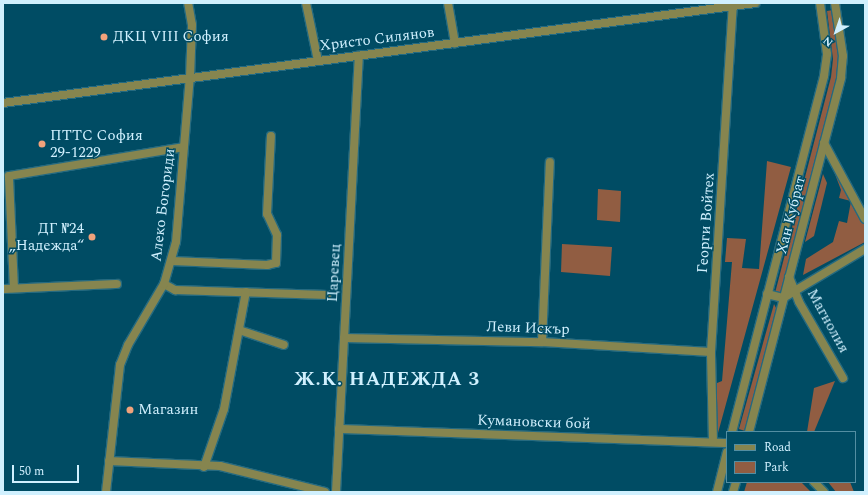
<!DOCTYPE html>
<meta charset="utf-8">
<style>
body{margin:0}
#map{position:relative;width:868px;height:495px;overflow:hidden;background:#004c64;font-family:Spectral,serif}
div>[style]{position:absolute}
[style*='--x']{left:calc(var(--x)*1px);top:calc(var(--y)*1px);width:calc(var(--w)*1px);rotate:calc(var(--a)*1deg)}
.green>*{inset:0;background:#915d42}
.roads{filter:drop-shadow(1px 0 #256a80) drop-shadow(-1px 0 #256a80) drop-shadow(0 1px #256a80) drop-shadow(0 -1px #256a80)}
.minor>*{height:8px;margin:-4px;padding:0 4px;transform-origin:4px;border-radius:4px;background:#86854f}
.tertiary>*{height:8px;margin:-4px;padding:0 4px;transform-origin:4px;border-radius:4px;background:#86854f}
.dots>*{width:11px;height:11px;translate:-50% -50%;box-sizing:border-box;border:2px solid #004c64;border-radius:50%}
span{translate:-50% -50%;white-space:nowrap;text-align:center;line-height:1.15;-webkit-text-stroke:3px #004c64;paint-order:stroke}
.poi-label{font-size:15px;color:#d0f0fe}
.left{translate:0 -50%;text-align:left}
.right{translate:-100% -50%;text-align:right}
.street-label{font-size:15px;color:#d0f0fe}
.district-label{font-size:19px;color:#d0f0fe;font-weight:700;letter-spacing:1px}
.frame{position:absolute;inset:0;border:4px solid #d0f0fe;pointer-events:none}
.legend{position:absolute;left:726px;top:431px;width:130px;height:52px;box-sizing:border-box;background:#004c64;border:1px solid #538ea2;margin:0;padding:5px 7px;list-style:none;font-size:12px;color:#d0f0fe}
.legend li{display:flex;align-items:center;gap:8px;height:20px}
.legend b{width:20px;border:1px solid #538ea2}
.north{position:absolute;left:816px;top:12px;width:40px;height:40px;-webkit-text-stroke:3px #004c64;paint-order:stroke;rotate:220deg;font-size:11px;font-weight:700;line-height:16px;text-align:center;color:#d0f0fe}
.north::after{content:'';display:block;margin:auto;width:14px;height:18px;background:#d0f0fe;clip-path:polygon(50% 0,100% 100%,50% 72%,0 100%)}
.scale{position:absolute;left:12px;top:465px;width:67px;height:18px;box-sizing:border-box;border:2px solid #d0f0fe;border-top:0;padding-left:5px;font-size:12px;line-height:14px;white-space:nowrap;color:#d0f0fe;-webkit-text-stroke:3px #004c64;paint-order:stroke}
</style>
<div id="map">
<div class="green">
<i style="clip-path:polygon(833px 10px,840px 59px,838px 75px,781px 294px,775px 293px,831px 77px,833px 59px,827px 11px)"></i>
<i style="clip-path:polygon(767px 161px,791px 167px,718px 433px,714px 420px,717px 383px,722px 381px,732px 262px,725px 262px,727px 238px,746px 239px,742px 268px,759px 269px)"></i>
<i style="clip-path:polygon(830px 161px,859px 210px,865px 223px,865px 242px,803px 275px,806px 259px,833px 242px,839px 221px,847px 223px,851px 201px,839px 198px,841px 190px)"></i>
<i style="clip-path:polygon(823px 174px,827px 183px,814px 236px,805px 242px)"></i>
<i style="clip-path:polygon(598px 189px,621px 191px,620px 222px,597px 220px)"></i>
<i style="clip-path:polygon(562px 244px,612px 247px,610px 276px,561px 272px)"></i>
<i style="clip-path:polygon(774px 304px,777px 310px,745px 431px,739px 429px)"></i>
<i style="clip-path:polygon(835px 381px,814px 432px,807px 432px,814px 388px)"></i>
<i style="clip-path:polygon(747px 482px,801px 482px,811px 492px,744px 492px)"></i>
<i style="clip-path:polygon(828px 482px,850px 482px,854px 492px,836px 492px)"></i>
</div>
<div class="roads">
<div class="minor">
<i style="--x:306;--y:3;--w:59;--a:78.3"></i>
<i style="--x:448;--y:3;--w:41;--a:80.1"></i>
<i style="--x:824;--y:143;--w:86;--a:61.7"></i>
<i style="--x:172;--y:261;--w:95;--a:2.4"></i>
<i style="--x:267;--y:265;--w:9;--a:-13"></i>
<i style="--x:276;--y:263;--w:28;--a:-88"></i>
<i style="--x:277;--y:235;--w:23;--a:-115"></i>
<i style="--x:267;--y:214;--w:78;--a:-87.1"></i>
<i style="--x:789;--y:277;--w:27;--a:68"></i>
<i style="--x:799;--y:302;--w:88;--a:59.9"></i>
<i style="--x:164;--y:284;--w:13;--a:29"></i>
<i style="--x:175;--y:290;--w:152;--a:1.9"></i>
<i style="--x:14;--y:288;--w:112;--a:-92.6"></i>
<i style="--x:9;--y:176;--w:177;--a:-9.4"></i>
<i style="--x:3;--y:289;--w:114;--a:-2.5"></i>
<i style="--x:767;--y:294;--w:16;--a:14"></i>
<i style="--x:783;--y:298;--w:96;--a:-30.9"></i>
<i style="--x:242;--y:331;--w:44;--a:18.4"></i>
<i style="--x:344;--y:338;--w:198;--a:1.2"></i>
<i style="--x:542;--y:342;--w:169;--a:3.4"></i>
<i style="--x:542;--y:342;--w:180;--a:-87.5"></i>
<i style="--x:339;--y:429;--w:388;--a:2.1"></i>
<i style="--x:713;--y:442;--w:90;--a:-91.3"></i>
<i style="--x:711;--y:352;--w:347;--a:-86.4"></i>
<i style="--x:109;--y:461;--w:111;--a:2.6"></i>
<i style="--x:220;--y:466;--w:108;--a:13.9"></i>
<i style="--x:204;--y:467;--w:61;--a:-71"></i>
<i style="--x:224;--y:409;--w:119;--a:-79.4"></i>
<i style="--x:814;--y:482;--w:14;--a:45"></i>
<i style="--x:106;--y:492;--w:128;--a:-83.7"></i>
<i style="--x:120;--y:365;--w:22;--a:-68"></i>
<i style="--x:128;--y:345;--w:71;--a:-59.5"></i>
<i style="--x:164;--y:284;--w:44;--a:-74.1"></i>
<i style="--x:176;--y:242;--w:166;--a:-85.2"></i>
<i style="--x:190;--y:77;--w:52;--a:-87.8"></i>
<i style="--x:192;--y:25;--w:22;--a:-100"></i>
<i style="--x:336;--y:492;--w:437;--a:-87"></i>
</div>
<div class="tertiary">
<i style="--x:3;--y:103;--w:759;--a:-7.57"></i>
<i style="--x:732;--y:432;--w:368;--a:-75.5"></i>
<i style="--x:824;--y:76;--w:22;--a:-82"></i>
<i style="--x:827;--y:54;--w:51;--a:-97.8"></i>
<i style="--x:749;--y:432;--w:366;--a:-75.4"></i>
<i style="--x:841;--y:78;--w:22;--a:-85"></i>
<i style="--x:843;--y:56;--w:54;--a:-98.6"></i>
<i style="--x:717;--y:492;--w:41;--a:-76"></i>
<i style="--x:733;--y:492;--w:10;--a:-73"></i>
</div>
</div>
<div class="dots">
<i style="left:104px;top:37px;background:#f1a27b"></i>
<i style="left:42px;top:144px;background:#f1a27b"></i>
<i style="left:92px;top:237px;background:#f1a27b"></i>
<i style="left:130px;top:410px;background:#f1a27b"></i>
</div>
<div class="poi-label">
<span class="left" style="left:113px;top:37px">ДКЦ VIII София</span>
<span class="left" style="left:50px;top:144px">ПТТС София<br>29-1229</span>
<span class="right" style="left:84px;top:237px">ДГ №24<br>„Надежда“</span>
<span class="left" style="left:138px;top:410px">Магазин</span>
</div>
<div class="street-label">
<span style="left:377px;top:39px;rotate:-7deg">Христо Силянов</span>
<span style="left:163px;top:205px;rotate:-83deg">Алеко Богориди</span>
<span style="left:791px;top:215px;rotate:-76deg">Хан Кубрат</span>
<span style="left:706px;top:223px;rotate:-86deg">Георги Войтех</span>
<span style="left:334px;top:273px;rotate:-87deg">Царевец</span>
<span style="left:828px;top:321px;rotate:61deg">Магнолия</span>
<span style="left:528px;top:328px;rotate:2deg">Леви Искър</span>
<span style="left:534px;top:422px;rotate:2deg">Кумановски бой</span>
</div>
<div class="district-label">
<span style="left:387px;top:380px">Ж.К. НАДЕЖДА 3</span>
</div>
<div class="frame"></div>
<ul class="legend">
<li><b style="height:5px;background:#86854f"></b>Road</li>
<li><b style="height:11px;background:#915d42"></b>Park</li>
</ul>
<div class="north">N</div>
<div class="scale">50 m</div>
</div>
